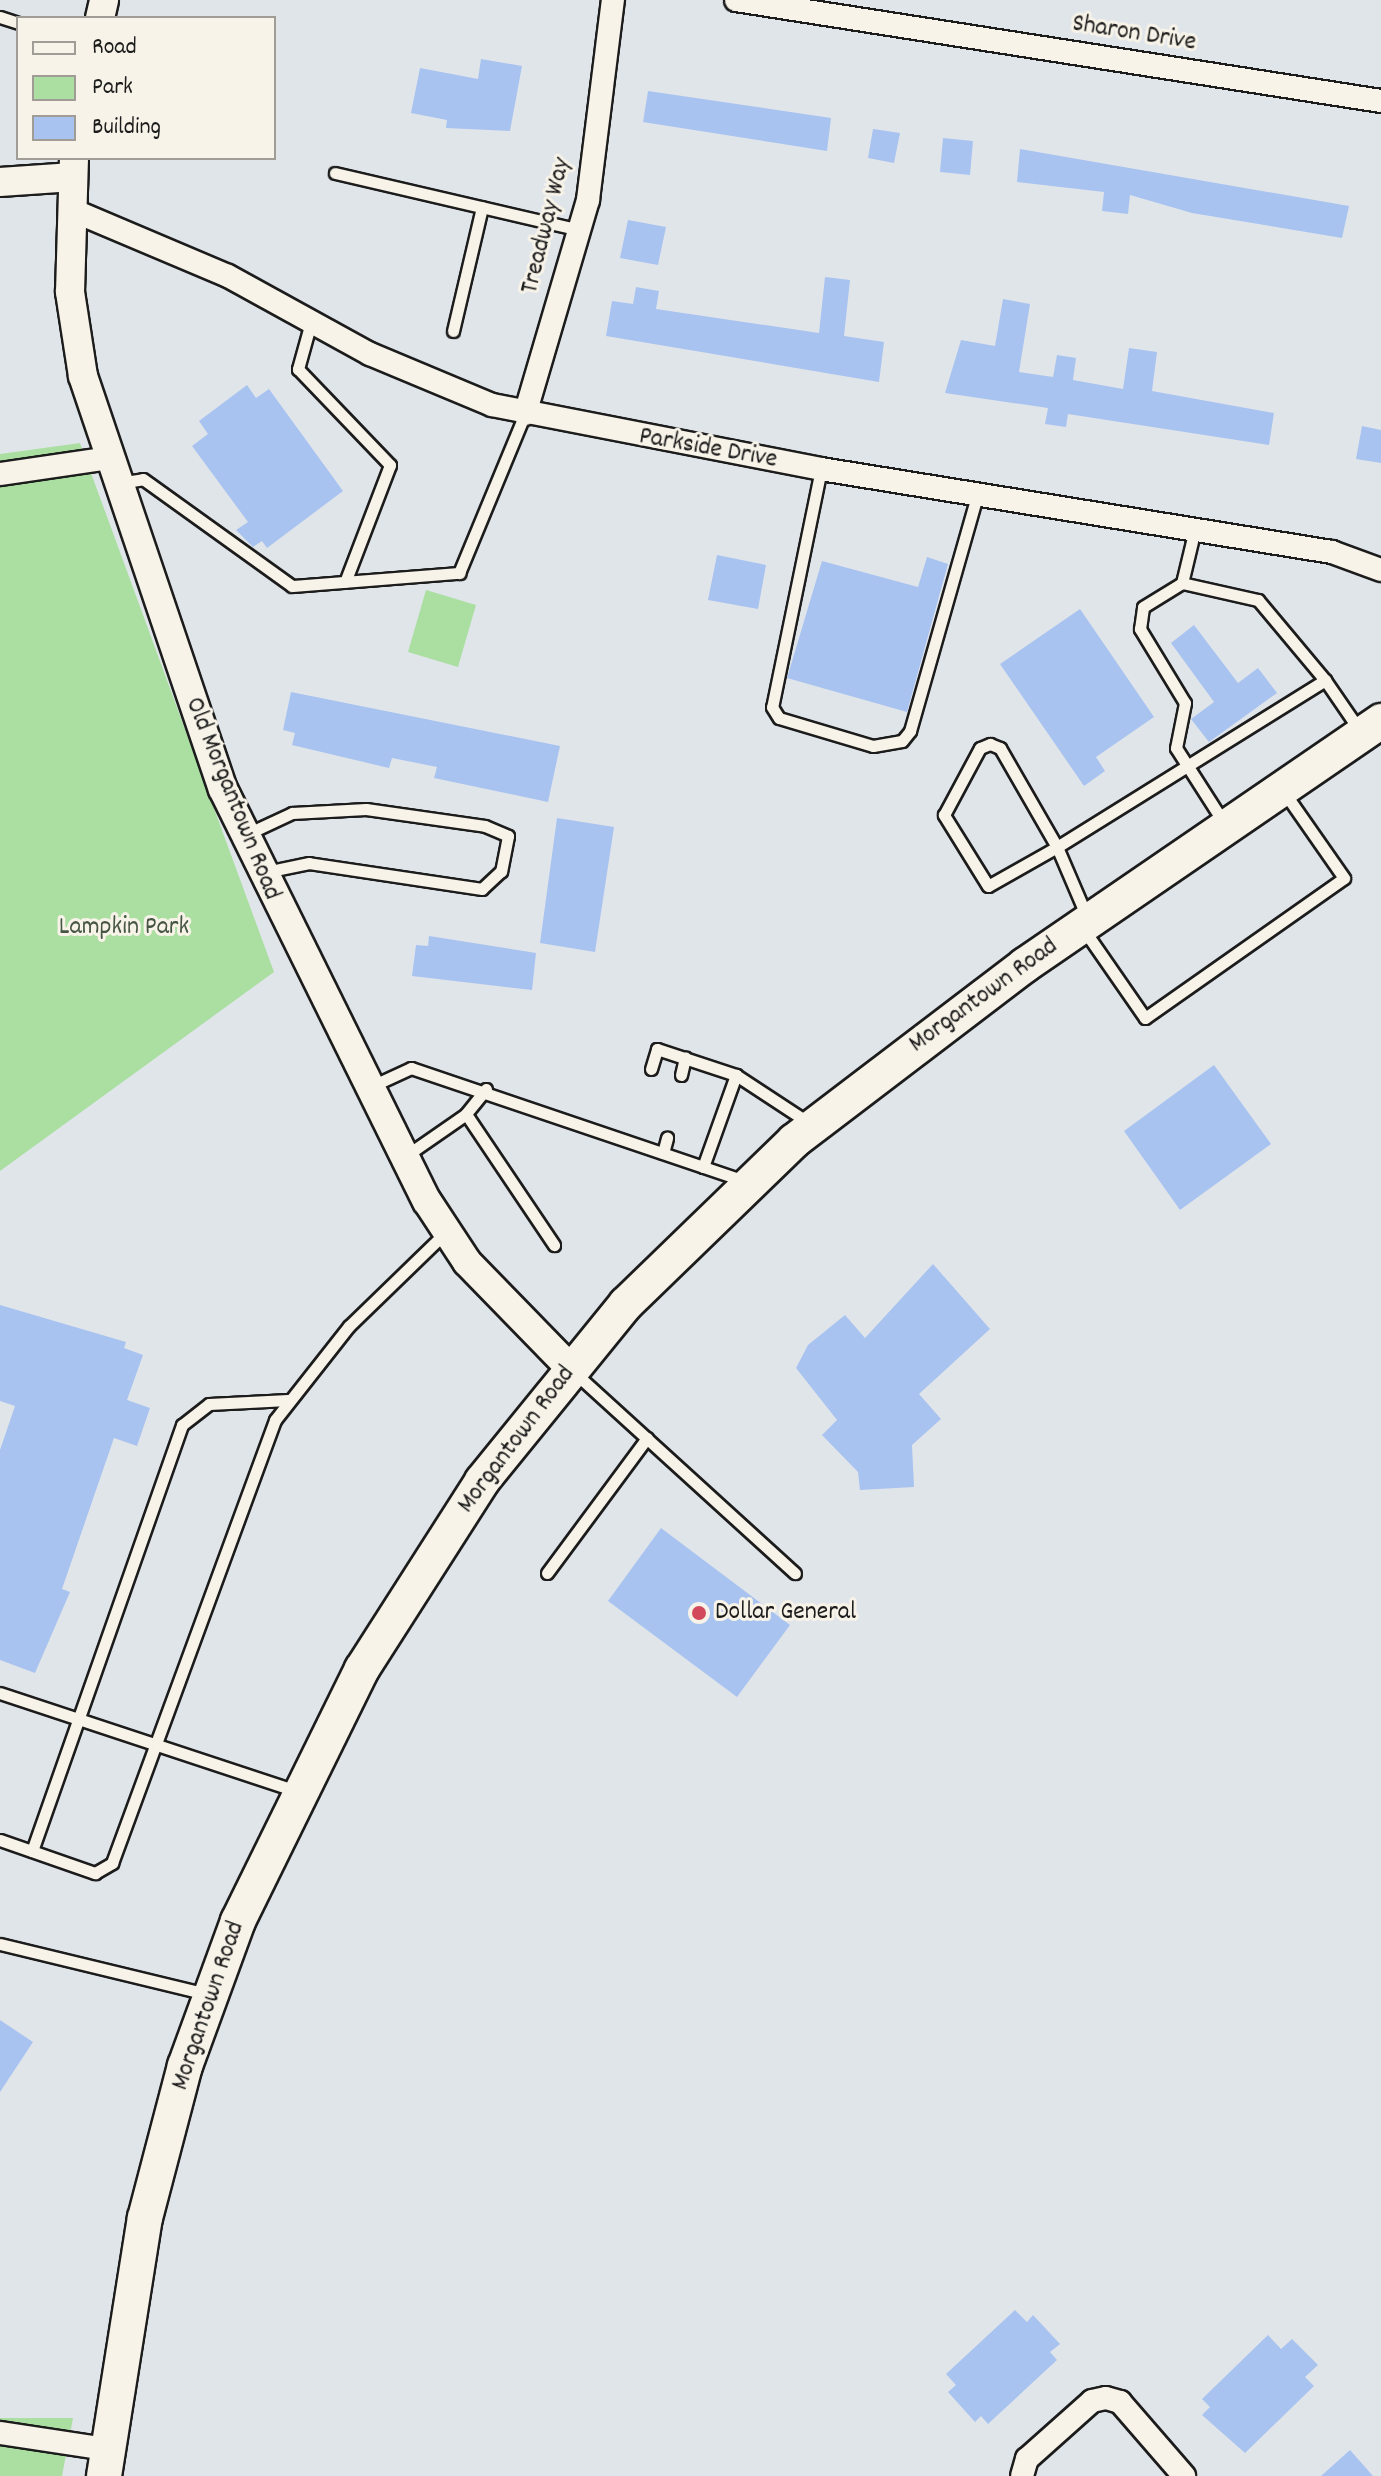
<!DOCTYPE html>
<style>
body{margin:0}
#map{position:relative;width:1381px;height:2476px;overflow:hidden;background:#e0e5ea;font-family:Dekko,sans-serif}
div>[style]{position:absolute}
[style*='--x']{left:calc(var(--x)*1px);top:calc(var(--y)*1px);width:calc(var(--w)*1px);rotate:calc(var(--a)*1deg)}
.green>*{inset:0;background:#aadfa1}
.building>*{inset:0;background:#a9c3f0}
.roads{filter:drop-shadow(2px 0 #1c1c1c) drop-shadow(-2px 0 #1c1c1c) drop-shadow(0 2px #1c1c1c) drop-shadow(0 -2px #1c1c1c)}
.service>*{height:11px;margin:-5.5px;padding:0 5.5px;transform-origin:5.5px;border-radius:5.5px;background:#f7f3e8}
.minor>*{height:22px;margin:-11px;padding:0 11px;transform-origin:11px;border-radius:11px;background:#f7f3e8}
.tertiary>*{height:28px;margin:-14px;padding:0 14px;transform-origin:14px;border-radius:14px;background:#f7f3e8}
.primary>*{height:34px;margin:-17px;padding:0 17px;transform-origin:17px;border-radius:17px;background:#f7f3e8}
.dots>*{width:22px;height:22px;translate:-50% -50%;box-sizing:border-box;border:4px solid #f7f3e8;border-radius:50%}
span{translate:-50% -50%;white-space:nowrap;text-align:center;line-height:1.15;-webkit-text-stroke:6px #f7f3e8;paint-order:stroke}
.street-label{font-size:26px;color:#1c1c1c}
.park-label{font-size:26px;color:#475644}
.poi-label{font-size:26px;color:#1c1c1c}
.left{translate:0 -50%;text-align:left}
.legend{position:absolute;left:16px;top:16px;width:260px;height:144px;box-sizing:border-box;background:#f7f3e8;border:2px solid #9f9d96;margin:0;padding:10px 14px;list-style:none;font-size:24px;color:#1c1c1c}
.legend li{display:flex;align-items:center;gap:16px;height:40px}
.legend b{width:40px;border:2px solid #9f9d96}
</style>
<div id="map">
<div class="green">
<i style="clip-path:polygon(80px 443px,274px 972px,0 1171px,0 454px)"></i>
<i style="clip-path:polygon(426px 590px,476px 605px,458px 667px,408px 652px)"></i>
<i style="clip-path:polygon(0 2418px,73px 2418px,62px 2476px,0 2476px)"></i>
</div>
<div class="building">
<i style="clip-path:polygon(481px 59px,522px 66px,510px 131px,446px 128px,447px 120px,411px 113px,420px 68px,478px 79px)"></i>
<i style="clip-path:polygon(648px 91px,831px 118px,827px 151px,643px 122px)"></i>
<i style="clip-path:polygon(873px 129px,900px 133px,894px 163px,868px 158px)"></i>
<i style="clip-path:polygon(943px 138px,973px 141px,970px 175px,940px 172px)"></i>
<i style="clip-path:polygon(1020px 149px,1349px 206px,1342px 238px,1192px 213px,1130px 195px,1128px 214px,1102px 211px,1104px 192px,1017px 182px)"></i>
<i style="clip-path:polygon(628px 220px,666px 227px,658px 265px,620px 258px)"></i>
<i style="clip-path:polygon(825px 277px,850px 280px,844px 336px,884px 342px,879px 382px,606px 336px,612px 301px,633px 304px,636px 287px,659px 291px,656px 309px,819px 333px)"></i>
<i style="clip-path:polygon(1003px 299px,1030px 304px,1019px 372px,1053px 377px,1057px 355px,1076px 358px,1073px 380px,1123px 389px,1129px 348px,1157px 352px,1152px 391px,1274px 413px,1269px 445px,1068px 414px,1066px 427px,1045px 424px,1048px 408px,945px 393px,961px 340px,995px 346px)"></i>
<i style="clip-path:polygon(247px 385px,256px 398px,269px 389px,343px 491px,267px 548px,262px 541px,253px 547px,236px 530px,248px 522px,192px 446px,208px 434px,199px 421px)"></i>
<i style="clip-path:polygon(1362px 426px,1381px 430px,1381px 463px,1356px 459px)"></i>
<i style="clip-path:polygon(717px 555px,766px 565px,758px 609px,708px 600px)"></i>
<i style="clip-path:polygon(927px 557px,948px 564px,907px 712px,787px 678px,822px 561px,918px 587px)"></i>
<i style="clip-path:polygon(1080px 609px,1154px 717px,1096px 757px,1105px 771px,1084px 786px,1000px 664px)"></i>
<i style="clip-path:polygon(1194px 625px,1238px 683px,1258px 668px,1277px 693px,1209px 742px,1191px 719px,1214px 702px,1171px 643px)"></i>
<i style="clip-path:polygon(291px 692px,560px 746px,548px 802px,434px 778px,437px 767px,392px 758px,389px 768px,292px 745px,295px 733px,283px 730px)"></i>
<i style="clip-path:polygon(557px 818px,614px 827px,595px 952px,540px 943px)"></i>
<i style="clip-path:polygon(429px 936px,536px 953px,532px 990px,412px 976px,416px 945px,428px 946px)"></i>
<i style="clip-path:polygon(1214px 1065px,1271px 1144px,1180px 1210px,1124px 1131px)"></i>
<i style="clip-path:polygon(933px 1264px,990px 1329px,919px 1394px,941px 1419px,912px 1445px,914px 1487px,860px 1490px,858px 1472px,822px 1435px,837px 1420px,796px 1368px,808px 1345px,845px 1315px,865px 1338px)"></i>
<i style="clip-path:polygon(0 1305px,126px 1342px,124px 1348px,143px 1355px,127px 1400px,150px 1408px,137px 1446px,114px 1438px,62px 1589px,70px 1592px,35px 1673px,0 1660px,0 1450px,15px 1406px,0 1401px)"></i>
<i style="clip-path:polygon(661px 1528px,790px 1625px,737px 1697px,608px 1601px)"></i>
<i style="clip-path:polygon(0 2020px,33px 2042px,0 2092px)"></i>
<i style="clip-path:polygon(1015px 2310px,1027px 2322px,1033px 2315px,1060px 2344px,1050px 2352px,1057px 2360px,988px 2424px,981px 2416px,975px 2422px,948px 2392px,956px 2385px,946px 2374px)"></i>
<i style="clip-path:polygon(1268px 2335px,1281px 2349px,1292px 2339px,1318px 2365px,1305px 2377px,1314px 2386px,1245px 2453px,1202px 2415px,1210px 2407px,1202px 2399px)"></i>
<i style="clip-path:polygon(1350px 2450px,1373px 2476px,1321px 2476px)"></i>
</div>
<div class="roads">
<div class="service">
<i style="--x:0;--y:17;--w:19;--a:18"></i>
<i style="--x:335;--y:173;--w:251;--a:13.1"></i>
<i style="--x:311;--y:322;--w:49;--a:105.5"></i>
<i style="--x:298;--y:369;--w:133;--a:46.2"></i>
<i style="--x:390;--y:465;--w:125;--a:111"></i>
<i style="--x:453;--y:331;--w:127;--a:-76.8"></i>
<i style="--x:821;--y:469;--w:243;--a:101.6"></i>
<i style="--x:772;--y:707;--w:13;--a:58"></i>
<i style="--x:779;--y:718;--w:98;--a:16.6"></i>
<i style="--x:873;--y:746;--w:29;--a:-10"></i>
<i style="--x:902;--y:741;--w:13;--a:-51"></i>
<i style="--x:910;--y:731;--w:248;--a:-74.1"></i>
<i style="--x:119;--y:483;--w:24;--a:-9"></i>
<i style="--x:143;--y:479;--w:183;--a:35.7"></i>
<i style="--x:292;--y:586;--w:168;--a:-4.5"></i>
<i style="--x:459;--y:573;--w:172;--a:-67.5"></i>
<i style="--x:1182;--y:583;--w:56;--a:-76.5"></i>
<i style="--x:990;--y:744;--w:11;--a:22"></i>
<i style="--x:1000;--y:748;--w:114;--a:60.1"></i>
<i style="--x:1057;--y:847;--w:79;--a:150.5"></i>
<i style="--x:988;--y:886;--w:84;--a:-121.8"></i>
<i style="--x:944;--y:815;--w:76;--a:-61.8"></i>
<i style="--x:980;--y:748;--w:11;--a:-22"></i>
<i style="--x:1224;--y:823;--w:89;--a:-122.6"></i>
<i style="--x:1176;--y:748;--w:46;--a:-78.7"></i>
<i style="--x:1185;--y:703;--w:87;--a:-121.3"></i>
<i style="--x:1140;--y:629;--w:22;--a:-82"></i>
<i style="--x:1143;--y:607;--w:46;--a:-31.6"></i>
<i style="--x:1182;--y:583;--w:78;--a:12.6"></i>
<i style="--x:1258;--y:600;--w:104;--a:50.1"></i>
<i style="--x:247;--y:834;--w:50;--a:-25"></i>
<i style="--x:292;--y:813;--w:74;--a:-3.1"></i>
<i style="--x:366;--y:809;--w:120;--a:8.1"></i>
<i style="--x:485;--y:826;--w:25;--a:23"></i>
<i style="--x:508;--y:836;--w:36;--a:101"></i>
<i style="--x:501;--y:871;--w:26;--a:137"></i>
<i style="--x:482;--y:889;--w:175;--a:-171.5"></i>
<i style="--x:309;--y:863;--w:45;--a:168.4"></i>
<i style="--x:1087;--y:917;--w:76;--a:-113.2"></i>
<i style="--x:1057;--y:847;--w:316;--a:-31.9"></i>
<i style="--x:1325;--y:680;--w:62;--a:55.5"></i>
<i style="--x:1084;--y:930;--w:107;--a:55.3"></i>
<i style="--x:1145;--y:1018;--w:243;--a:-35.1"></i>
<i style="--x:1344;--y:878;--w:105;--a:-124.9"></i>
<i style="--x:651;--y:1069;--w:21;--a:-73"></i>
<i style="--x:657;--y:1049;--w:83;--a:18.2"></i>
<i style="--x:736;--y:1075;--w:87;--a:33.3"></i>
<i style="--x:681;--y:1075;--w:18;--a:-77"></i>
<i style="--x:372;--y:1086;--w:43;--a:-24.8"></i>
<i style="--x:411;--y:1068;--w:352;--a:18.7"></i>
<i style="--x:486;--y:1089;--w:32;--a:129"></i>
<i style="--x:466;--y:1114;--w:158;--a:56.1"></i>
<i style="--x:663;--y:1153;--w:16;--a:-75"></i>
<i style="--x:407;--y:1155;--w:72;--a:-34.8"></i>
<i style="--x:703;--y:1167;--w:98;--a:-70.3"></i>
<i style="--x:576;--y:1374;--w:296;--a:42.3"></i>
<i style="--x:547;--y:1573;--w:168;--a:-53.5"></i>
<i style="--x:0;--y:1693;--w:313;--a:18.3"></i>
<i style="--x:0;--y:1840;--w:101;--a:19.2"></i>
<i style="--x:95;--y:1873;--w:20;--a:-30"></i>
<i style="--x:112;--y:1863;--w:472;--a:-69.8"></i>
<i style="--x:275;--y:1420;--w:120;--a:-51.8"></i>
<i style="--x:349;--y:1326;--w:134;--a:-44.1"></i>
<i style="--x:32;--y:1851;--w:452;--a:-70.6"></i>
<i style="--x:182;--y:1425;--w:34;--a:-38"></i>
<i style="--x:209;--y:1404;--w:79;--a:-2.9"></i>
<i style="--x:0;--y:1944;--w:212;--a:13.6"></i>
</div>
<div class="minor">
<i style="--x:736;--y:0;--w:653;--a:8.9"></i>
<i style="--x:72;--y:210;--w:169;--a:22.9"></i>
<i style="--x:228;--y:276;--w:162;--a:28.8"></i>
<i style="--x:370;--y:354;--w:132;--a:22.7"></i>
<i style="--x:492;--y:405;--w:335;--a:11"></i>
<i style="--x:821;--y:469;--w:518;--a:9.23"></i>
<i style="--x:1332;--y:552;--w:52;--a:20.2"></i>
<i style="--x:525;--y:414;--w:223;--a:-73.6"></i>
<i style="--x:588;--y:200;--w:202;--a:-82.9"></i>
<i style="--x:0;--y:474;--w:111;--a:-8.3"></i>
<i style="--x:0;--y:2433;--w:107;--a:8.6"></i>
<i style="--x:1022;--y:2476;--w:18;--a:-74"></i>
<i style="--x:1027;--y:2459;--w:87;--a:-41.7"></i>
<i style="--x:1092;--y:2401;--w:14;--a:-12"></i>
<i style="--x:1106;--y:2398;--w:15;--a:16"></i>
<i style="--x:1120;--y:2402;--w:98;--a:49.1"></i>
</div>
<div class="tertiary">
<i style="--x:100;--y:18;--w:18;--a:-77"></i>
<i style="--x:74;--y:158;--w:134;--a:91.7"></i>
<i style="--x:70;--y:292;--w:85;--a:81.2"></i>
<i style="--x:83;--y:376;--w:436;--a:71.3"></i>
<i style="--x:223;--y:789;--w:460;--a:63.7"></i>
<i style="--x:427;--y:1201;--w:73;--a:56.7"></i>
<i style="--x:467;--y:1262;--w:148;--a:45.8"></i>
<i style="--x:0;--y:182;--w:73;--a:-3.9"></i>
</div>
<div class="primary">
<i style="--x:104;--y:2476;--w:261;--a:-81"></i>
<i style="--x:145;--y:2218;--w:157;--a:-75.3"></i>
<i style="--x:185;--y:2066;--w:154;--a:-69.9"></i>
<i style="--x:238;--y:1921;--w:281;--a:-63.8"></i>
<i style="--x:362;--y:1669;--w:223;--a:-57.4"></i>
<i style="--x:482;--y:1481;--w:228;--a:-50.9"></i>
<i style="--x:626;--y:1304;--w:234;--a:-44.1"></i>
<i style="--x:794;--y:1141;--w:290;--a:-37.3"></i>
<i style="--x:1025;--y:965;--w:432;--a:-34.4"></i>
</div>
</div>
<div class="dots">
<i style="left:699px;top:1613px;background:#d1495b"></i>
</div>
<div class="street-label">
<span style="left:1134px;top:34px;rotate:9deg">Sharon Drive</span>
<span style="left:547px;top:226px;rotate:-76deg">Treadway Way</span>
<span style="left:708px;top:449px;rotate:10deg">Parkside Drive</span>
<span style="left:232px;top:799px;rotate:68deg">Old Morgantown Road</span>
<span style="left:984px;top:996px;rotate:-36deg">Morgantown Road</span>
<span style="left:517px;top:1440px;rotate:-53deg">Morgantown Road</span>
<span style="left:209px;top:2006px;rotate:-71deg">Morgantown Road</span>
</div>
<div class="park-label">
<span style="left:124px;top:928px">Lampkin Park</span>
</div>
<div class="poi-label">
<span class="left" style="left:715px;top:1613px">Dollar General</span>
</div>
<ul class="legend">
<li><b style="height:10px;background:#f7f3e8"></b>Road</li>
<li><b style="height:22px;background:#aadfa1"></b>Park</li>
<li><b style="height:22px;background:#a9c3f0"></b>Building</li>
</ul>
</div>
